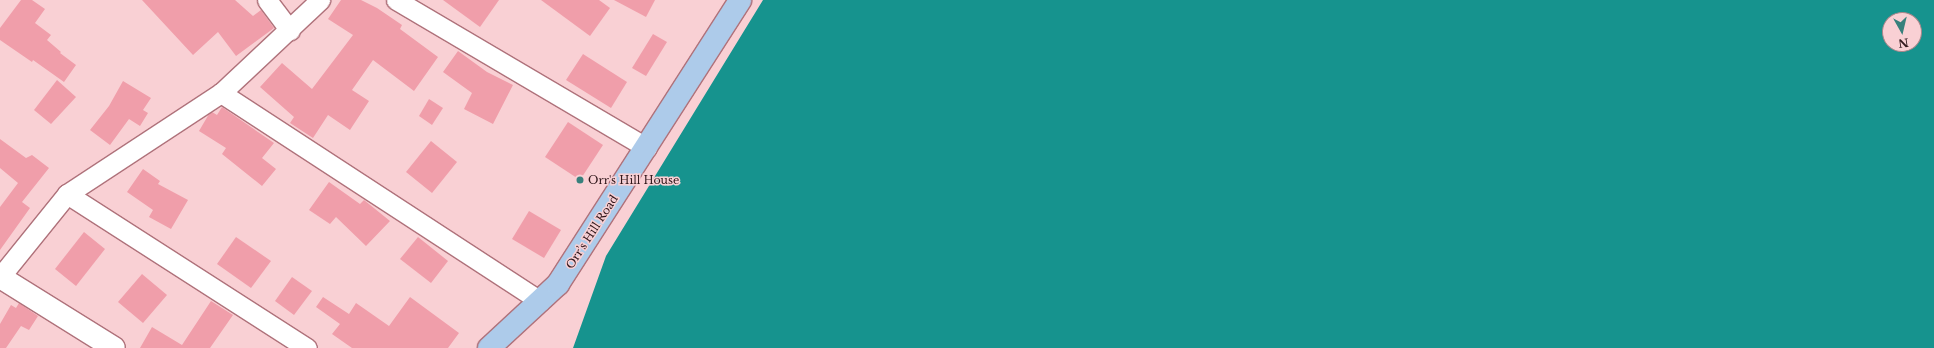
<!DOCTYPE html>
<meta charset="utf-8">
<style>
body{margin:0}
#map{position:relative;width:1934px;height:348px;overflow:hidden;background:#f9d0d4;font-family:"Libre Baskerville",serif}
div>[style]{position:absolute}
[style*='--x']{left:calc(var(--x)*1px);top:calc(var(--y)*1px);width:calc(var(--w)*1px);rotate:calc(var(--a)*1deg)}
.water>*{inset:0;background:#16938e}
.building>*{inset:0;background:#f09eaa}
.roads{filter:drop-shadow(1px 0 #af727b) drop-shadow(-1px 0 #af727b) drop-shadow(0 1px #af727b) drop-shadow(0 -1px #af727b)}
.street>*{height:19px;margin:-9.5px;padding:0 9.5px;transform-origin:9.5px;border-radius:9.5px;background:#fff}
.secondary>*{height:22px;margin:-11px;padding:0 11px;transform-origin:11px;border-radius:11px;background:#fff}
.primary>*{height:22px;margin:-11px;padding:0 11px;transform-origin:11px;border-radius:11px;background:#adcbea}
.dots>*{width:11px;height:11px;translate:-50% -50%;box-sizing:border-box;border:2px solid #f9d0d4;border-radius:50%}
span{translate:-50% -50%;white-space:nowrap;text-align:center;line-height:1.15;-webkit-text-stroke:3px #f9d0d4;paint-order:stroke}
.poi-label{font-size:11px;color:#31181c}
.left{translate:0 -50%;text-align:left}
.street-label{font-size:11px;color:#31181c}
.north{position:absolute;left:1882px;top:12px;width:40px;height:40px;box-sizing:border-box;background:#f9d0d4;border:1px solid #a9868a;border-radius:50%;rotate:172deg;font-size:11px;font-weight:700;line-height:16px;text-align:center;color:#31181c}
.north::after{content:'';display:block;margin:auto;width:14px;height:18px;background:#38807c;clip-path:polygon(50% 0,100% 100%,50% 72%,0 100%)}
</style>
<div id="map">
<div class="water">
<i style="clip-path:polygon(evenodd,763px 0,1934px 0,1934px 348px,573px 348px,606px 256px,763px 0,1890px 20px,1914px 20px,1914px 44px,1890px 44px,1890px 20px)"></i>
</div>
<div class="building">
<i style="clip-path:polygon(21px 0,32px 0,45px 9px,35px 23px,51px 35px,47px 40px,61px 52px,60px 53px,76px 65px,64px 82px,33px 60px,32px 62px,0 40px,0 28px)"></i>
<i style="clip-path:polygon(142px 0,235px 0,253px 16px,261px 10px,274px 28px,236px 56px,218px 32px,193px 55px)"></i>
<i style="clip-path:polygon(341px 0,361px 0,377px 8px,402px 25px,400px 29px,438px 57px,414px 91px,373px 60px,352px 90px,369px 101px,350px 130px,328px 115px,313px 138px,290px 123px,294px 117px,260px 87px,282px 63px,312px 89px,353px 35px,328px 19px)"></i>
<i style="clip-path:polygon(443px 0,499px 0,480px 27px)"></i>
<i style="clip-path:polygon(541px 0,599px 0,610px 8px,590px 36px)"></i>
<i style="clip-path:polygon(614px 0,655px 0,646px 17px)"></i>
<i style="clip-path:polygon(653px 34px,667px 42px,646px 76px,632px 68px)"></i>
<i style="clip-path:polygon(458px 51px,487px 72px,513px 85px,493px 124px,464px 109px,472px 93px,443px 72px)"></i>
<i style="clip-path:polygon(583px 54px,627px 82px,611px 108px,566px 80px)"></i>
<i style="clip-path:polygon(57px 80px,76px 97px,51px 124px,34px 110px)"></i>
<i style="clip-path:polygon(123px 81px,151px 98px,143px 110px,148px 113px,140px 126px,129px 119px,110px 145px,90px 130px,109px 106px)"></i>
<i style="clip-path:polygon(429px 99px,443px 108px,432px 125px,419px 116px)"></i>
<i style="clip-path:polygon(222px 107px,274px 143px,262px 158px,276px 169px,262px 186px,222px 154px,226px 148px,199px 131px,209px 114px,212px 112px,217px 115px)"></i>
<i style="clip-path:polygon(568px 122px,603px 145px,580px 180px,545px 157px)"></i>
<i style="clip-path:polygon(0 139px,26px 158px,32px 155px,49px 168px,22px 202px,30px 208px,0 250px,0 207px,18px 183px,0 168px)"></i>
<i style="clip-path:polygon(431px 141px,457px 162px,432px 193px,406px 172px)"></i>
<i style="clip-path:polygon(143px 169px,160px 181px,158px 184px,188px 200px,171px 229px,149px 217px,153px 210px,127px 192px)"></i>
<i style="clip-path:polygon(329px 182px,360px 204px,364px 200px,390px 221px,366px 246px,336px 217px,330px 224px,309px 210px)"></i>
<i style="clip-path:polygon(529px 211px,561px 230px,544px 258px,512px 239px)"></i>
<i style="clip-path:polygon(84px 232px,105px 249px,76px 286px,55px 269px)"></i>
<i style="clip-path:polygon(236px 237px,271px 261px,251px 288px,217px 264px)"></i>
<i style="clip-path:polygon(418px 237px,448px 261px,431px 283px,400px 259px)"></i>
<i style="clip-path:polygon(142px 274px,167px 295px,143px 323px,118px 302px)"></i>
<i style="clip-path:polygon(292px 277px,312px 291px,294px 315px,275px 301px)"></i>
<i style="clip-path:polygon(323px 297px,349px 314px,356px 303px,389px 326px,410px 297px,459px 333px,448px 348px,352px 348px,332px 334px,340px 324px,316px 307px)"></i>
<i style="clip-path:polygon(211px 301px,233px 315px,210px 348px,140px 348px,152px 327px,182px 345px)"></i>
<i style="clip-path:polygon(19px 303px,38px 316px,29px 330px,21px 326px,6px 348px,0 348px,0 324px,11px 305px,16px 308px)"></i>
</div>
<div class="roads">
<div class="street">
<i style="--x:267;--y:0;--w:38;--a:53"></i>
<i style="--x:396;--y:0;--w:291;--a:30.5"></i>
<i style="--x:221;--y:93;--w:381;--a:33.1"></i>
<i style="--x:67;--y:194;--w:285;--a:32.7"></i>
<i style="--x:0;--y:277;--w:107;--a:-51.1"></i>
<i style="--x:67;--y:194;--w:184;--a:-33.3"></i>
<i style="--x:221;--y:93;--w:136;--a:-43.2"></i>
</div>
<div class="secondary">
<i style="--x:0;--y:277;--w:134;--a:31.9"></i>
</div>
<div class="primary">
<i style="--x:489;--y:348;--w:94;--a:-42.8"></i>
<i style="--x:558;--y:284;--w:337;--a:-57.3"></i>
</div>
</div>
<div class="dots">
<i style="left:580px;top:180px;background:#38807c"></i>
</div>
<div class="poi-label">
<span class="left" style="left:588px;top:180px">Orr's Hill House</span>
</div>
<div class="street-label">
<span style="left:592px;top:232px;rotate:-57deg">Orr’s Hill Road</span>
</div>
<div class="north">N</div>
</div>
